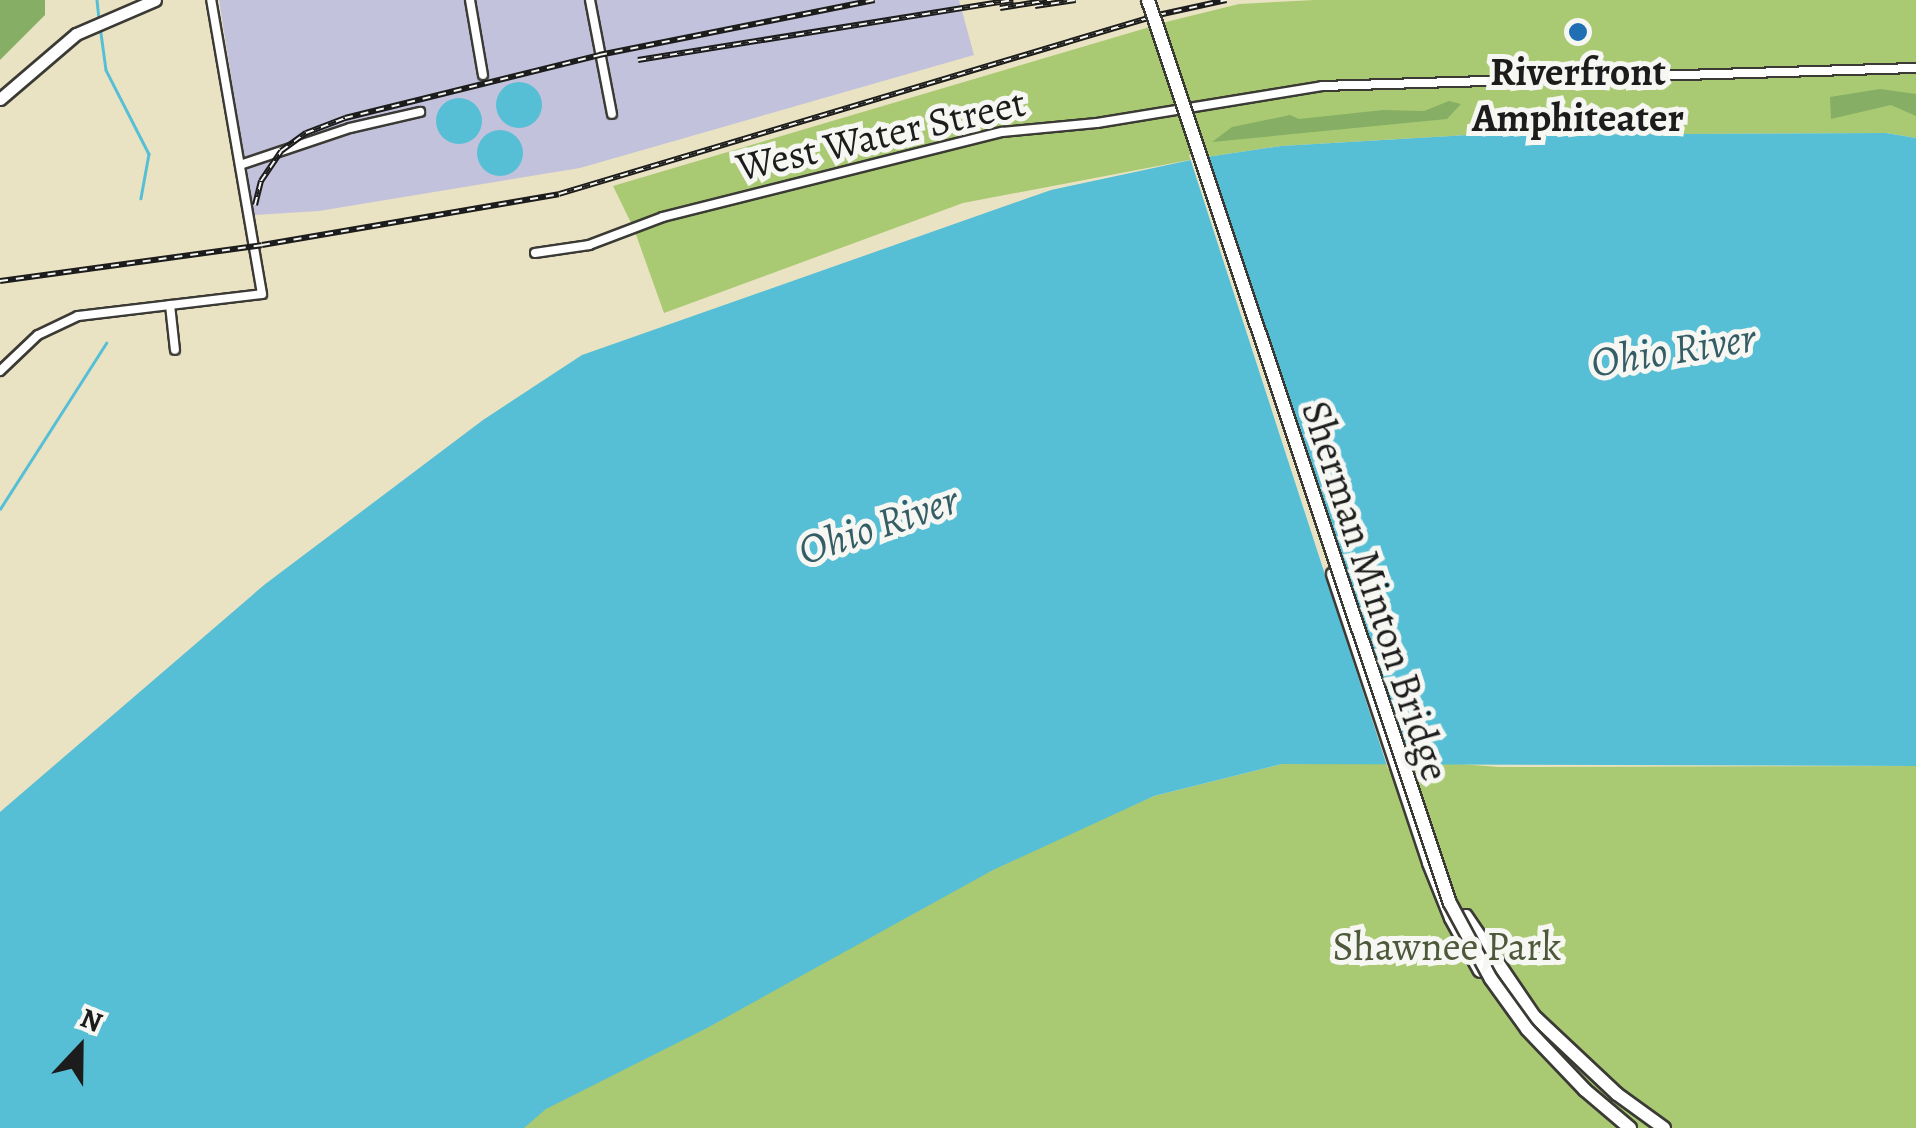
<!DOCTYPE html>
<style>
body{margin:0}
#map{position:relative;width:1916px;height:1128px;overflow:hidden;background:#eae3c3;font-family:Alegreya,serif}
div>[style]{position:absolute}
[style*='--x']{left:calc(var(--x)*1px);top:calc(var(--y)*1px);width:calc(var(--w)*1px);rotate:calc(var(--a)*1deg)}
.industrial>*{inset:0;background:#c2c2dc}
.green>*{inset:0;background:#a9ca73}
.forest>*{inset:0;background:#86ae65}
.water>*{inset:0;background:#57bfd5}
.round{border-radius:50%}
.pier>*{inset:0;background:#eae3c3}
.stream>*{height:2.5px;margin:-1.25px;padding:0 1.25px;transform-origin:1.25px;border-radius:1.25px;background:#57bfd5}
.roads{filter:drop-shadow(2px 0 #3b3a35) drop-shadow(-2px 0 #3b3a35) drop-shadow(0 2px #3b3a35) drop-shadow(0 -2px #3b3a35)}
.street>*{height:8px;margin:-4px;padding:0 4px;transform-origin:4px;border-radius:4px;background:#fff}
.primary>*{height:11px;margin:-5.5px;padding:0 5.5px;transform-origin:5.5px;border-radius:5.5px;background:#fff}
.highway>*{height:12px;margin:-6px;padding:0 6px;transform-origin:6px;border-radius:6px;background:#fff}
.rail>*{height:6px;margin-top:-3px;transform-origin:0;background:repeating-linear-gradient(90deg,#f6f6f2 0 8px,#1c1c1c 0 16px);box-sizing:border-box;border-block:2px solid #1c1c1c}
.bridges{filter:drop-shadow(2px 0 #3b3a35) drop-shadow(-2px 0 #3b3a35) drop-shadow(0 2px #3b3a35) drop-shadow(0 -2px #3b3a35)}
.highway-bridge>*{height:12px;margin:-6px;padding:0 6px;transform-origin:6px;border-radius:6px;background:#fff}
.dots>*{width:28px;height:28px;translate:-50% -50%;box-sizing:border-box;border:5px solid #f6f6f2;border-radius:50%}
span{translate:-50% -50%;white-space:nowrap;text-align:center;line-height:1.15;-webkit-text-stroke:10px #f6f6f2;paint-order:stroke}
.poi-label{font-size:40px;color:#1c1c1c;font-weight:700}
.street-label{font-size:40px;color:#1c1c1c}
.park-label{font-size:40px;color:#4d593a}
.water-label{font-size:42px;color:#345d66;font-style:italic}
.north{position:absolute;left:30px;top:998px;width:100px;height:100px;-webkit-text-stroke:8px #f6f6f2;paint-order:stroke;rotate:22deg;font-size:28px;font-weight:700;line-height:40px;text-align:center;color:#1c1c1c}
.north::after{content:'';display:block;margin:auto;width:35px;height:45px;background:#1c1c1c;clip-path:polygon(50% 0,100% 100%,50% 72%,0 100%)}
</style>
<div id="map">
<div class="industrial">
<i style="clip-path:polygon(219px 0,959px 0,974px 55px,580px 168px,319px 211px,253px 215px)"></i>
</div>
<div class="green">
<i style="clip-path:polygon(1315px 0,1916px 0,1916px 138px,1886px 133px,1468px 135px,1281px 146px,1200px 158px,963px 203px,664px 313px,634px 229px,613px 186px,1170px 21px,1239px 4px)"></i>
<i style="clip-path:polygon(1448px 763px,1499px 767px,1916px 766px,1916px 1128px,516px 1128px,605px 1058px,811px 944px,1154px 796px,1282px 764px)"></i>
</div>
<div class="forest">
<i style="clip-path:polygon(0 0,45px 0,45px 15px,0 60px)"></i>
<i style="clip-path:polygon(1880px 89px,1916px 94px,1916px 116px,1891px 105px,1831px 119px,1830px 97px)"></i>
<i style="clip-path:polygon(1449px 101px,1461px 104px,1447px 119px,1212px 142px,1232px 127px,1290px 115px,1299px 119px,1383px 110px,1424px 111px)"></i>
</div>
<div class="water">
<i class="round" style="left:496px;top:82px;width:46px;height:46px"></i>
<i class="round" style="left:436px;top:98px;width:46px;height:46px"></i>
<i class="round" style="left:477px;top:130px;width:46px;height:46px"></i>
<i style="clip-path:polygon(1886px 133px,1916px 138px,1916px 766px,1282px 764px,1154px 796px,993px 870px,707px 1028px,546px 1109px,524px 1128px,0 1128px,0 812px,264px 585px,483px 420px,582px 355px,1051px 190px,1200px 158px,1281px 146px,1468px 135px)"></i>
</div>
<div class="pier">
<i style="clip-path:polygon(1207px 152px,1213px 170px,1406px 768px,1388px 769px,1189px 155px)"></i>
</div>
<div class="stream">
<i style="--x:97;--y:0;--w:18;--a:84"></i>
<i style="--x:100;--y:26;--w:44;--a:82.2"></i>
<i style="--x:106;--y:70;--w:94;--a:62.9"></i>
<i style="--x:149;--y:154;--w:45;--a:100.3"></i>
<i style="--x:0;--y:509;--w:197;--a:-57.4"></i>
</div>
<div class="roads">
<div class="street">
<i style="--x:470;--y:0;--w:76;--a:80.2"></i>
<i style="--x:590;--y:0;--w:116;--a:79.1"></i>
<i style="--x:240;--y:165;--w:116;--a:-18.6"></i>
<i style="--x:350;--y:128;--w:72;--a:-12.9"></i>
<i style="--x:535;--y:253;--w:55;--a:-8.4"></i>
<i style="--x:589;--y:245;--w:79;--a:-20.7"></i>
<i style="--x:663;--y:217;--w:349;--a:-14.1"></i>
<i style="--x:1002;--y:132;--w:95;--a:-5.4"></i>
<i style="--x:1097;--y:123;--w:228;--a:-9.3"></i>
<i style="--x:1322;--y:86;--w:594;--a:-1.74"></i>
<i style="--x:170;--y:305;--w:45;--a:83.7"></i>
<i style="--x:0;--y:371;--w:52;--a:-43.5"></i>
<i style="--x:38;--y:335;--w:44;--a:-25.4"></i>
<i style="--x:78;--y:316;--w:185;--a:-6.8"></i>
<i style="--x:262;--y:294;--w:298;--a:-99.8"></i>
</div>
<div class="primary">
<i style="--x:0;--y:99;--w:100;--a:-40.5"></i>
<i style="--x:76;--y:34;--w:86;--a:-23.3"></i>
</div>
<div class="highway">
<i style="--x:1333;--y:574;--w:305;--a:71.6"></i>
<i style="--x:1429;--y:863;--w:59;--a:68.2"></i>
<i style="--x:1451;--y:918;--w:60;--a:61.3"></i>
<i style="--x:1466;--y:916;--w:121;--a:55.8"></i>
<i style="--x:1534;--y:1016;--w:114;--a:43.2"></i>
<i style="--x:1617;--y:1094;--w:58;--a:35.9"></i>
</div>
</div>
<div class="rail">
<i style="--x:1035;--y:6;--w:41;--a:-8.3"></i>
<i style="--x:1000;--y:8;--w:51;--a:-9.1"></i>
<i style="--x:638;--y:60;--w:380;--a:-9.1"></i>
<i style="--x:255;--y:205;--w:25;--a:-76"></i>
<i style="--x:261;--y:181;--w:36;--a:-56"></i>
<i style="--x:281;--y:151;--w:31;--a:-36"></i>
<i style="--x:306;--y:133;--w:42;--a:-21"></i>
<i style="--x:345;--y:118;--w:262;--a:-13.9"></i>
<i style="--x:599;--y:55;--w:281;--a:-11.3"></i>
<i style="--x:0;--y:281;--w:264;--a:-7.8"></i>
<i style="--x:262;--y:245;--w:301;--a:-9.7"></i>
<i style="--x:559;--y:194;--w:625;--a:-16.64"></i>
<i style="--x:1158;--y:15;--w:70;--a:-12.4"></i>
</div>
<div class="bridges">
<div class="highway-bridge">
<i style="--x:1148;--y:0;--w:952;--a:71.51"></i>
<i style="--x:1450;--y:903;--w:86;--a:61.7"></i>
<i style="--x:1491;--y:979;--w:62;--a:54.2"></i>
<i style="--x:1527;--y:1029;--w:84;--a:46.4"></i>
<i style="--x:1585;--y:1090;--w:59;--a:40.2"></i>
</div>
</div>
<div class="dots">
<i style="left:1578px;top:32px;background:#1f6fb2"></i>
</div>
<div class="poi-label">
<span style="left:1578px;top:95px">Riverfront<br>Amphiteater</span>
</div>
<div class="street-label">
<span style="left:881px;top:135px;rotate:-13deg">West Water Street</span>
<span style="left:1375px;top:591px;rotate:72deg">Sherman Minton Bridge</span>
</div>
<div class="park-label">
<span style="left:1447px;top:947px">Shawnee Park</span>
</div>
<div class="water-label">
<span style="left:1673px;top:350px;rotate:-9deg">Ohio River</span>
<span style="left:878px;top:525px;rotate:-19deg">Ohio River</span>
</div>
<div class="north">N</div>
</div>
